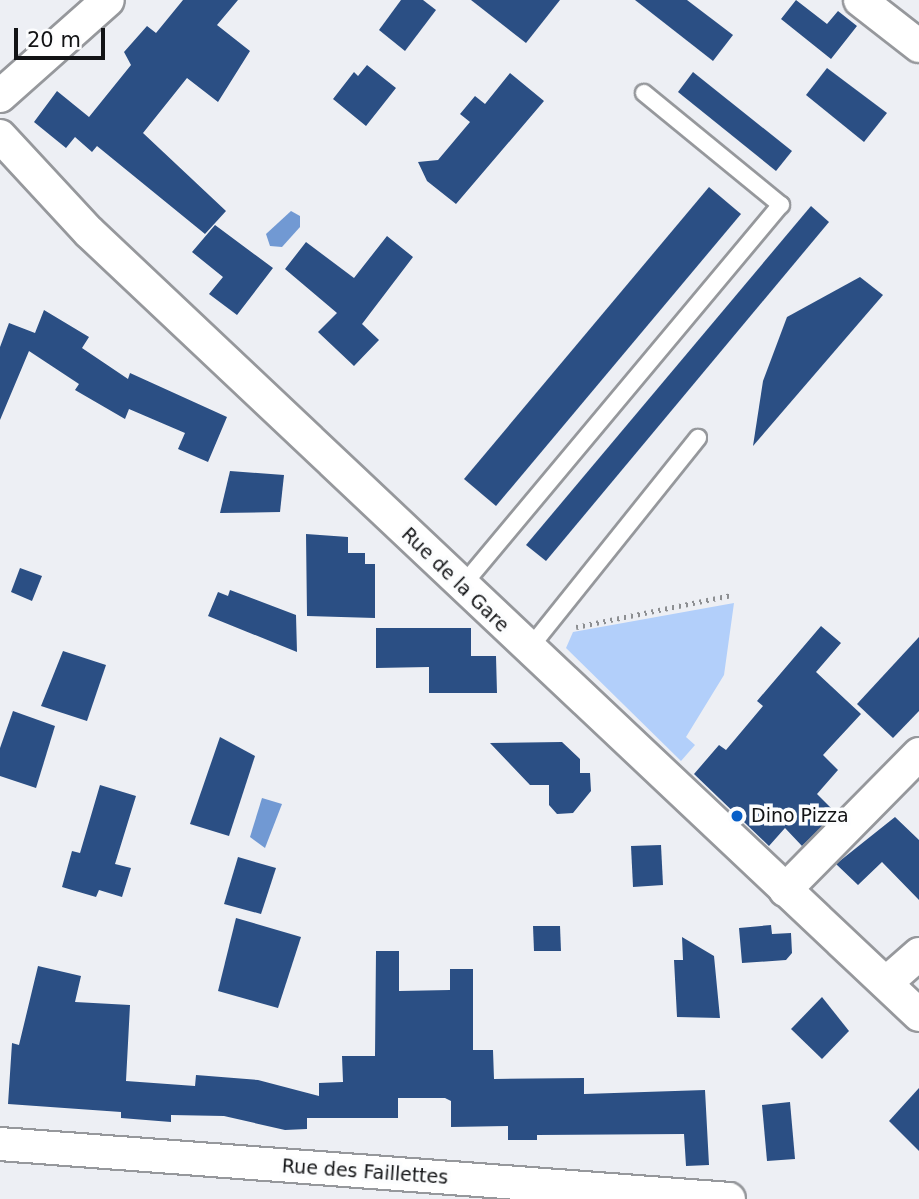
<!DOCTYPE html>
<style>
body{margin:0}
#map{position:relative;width:919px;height:1199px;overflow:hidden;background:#edeff4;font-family:"DejaVu Sans",sans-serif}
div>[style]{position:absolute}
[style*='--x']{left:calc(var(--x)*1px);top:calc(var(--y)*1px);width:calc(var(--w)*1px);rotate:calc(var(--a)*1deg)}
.green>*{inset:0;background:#b2cffa}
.water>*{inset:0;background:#7199d3}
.building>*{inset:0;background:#2b4f84}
.path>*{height:4.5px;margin-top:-2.25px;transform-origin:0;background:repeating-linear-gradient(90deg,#8d8f92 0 2px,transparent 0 7px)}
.roads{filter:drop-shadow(2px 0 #96989c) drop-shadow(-2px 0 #96989c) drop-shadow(0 2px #96989c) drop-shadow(0 -2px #96989c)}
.service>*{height:16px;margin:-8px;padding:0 8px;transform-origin:8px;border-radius:8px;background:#fff}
.minor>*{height:32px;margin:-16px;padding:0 16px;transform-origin:16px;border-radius:16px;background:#fff}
.dots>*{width:19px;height:19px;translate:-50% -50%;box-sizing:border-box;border:4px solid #fcfdfe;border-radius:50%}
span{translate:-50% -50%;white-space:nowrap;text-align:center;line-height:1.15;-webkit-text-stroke:7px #fcfdfe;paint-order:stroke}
.street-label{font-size:19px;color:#121315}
.poi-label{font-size:19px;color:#121315}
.left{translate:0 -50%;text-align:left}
.scale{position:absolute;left:14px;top:28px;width:91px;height:32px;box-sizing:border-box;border:4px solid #121315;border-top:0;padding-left:9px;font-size:21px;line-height:24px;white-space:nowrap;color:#121315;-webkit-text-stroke:5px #fcfdfe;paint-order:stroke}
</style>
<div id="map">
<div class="green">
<i style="clip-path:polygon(734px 603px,724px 675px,686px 737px,695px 745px,681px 761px,566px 648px,573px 632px)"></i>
</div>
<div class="water">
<i style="clip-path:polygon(291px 211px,300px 216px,300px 227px,282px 247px,270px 246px,266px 234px)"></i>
<i style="clip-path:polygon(262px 798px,282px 804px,265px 848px,250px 837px)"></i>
</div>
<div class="building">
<i style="clip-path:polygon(183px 0,238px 0,217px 25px,250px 51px,218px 102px,187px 78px,143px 133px,226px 211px,205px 234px,97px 146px,92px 152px,75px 137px,66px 148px,34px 122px,57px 91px,89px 117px,131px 65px,124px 52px,147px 26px,156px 33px)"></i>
<i style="clip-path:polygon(401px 0,423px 0,436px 10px,405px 51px,379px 30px)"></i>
<i style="clip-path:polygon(471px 0,560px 0,526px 43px)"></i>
<i style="clip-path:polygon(635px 0,687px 0,733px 35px,713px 61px)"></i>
<i style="clip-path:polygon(796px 0,827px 24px,838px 11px,857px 26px,831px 59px,781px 19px)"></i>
<i style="clip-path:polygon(367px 65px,396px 88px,366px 126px,333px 99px,354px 72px,358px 76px)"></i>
<i style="clip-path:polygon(827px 68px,887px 113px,864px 142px,806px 95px)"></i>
<i style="clip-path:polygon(693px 72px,792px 151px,776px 171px,678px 92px)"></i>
<i style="clip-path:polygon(510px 73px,544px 101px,456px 204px,427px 181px,418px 162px,438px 160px,470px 122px,460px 114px,475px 96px,485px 104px)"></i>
<i style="clip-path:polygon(709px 187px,741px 214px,496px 506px,464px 479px)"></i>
<i style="clip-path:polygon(811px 206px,829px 222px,546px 561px,526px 545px)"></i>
<i style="clip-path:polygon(215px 225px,273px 268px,237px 315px,209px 294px,223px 277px,192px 252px)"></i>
<i style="clip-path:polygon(387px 236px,413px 257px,362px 324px,379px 340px,354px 366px,318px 332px,337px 313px,285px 269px,306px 242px,354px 278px)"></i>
<i style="clip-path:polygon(860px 277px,883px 295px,753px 446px,763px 381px,787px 317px)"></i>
<i style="clip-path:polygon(44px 310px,89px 337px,82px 348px,128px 379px,130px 373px,227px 417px,208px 462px,178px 449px,185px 433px,129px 409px,125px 419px,75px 390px,79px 384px,29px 351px,0 420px,0 347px,9px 323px,35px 333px)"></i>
<i style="clip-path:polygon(230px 471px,284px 475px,280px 512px,220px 513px)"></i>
<i style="clip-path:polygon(306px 534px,348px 537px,348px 553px,365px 553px,365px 564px,375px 564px,375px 618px,307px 616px)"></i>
<i style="clip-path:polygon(20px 568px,42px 576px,32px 601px,11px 592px)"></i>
<i style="clip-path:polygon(230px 590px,296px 615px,297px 652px,208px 616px,218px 592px,228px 596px)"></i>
<i style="clip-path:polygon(821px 626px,841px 643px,816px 672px,861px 714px,823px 755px,838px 770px,817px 794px,836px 813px,802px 846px,785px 828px,769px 846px,694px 774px,719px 745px,726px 750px,763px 706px,757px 701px)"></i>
<i style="clip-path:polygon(376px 628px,471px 628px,471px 656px,496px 656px,497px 693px,429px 693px,429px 667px,376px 668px)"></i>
<i style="clip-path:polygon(919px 637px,919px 711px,893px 738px,857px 704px)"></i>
<i style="clip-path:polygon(63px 651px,106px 665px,87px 721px,41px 706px)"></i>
<i style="clip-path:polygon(13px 711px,55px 726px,36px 788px,0 776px,0 748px)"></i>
<i style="clip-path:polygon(220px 737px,255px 756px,229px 836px,190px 824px)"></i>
<i style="clip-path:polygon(562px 742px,580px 759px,580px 773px,590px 773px,591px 791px,573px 813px,557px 814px,549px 805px,549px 785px,530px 785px,490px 743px)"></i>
<i style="clip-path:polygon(100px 785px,136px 796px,115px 864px,131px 868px,122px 897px,99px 890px,96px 897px,62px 887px,72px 851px,80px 853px)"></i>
<i style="clip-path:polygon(895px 817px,919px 840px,919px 900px,882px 862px,858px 885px,836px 864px)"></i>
<i style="clip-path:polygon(661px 845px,663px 885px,633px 887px,631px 846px)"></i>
<i style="clip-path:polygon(238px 857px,276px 868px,261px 914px,224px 904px)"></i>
<i style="clip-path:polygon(236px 918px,301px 937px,278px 1008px,218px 991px)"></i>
<i style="clip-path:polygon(771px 925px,772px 934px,791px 933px,792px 953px,786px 960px,742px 963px,739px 928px)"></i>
<i style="clip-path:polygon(533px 926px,560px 926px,561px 951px,534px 951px)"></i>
<i style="clip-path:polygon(682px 937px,714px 956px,720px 1018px,677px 1017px,674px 960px,683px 960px)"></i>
<i style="clip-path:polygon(376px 951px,399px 951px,399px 991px,450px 990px,450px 969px,473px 969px,473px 1050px,493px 1050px,494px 1079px,584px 1078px,584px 1094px,705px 1090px,709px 1165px,686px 1166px,684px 1134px,537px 1135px,537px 1140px,508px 1140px,508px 1126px,451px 1127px,451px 1101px,445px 1098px,398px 1098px,398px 1118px,307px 1118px,307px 1129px,285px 1130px,224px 1116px,171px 1115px,171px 1122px,121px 1118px,121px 1112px,8px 1104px,12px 1043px,19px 1045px,38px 966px,81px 976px,75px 1002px,130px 1005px,126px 1081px,195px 1086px,196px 1075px,258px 1080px,319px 1096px,319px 1083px,343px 1082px,342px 1056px,375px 1056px)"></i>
<i style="clip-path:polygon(822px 997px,849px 1031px,822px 1059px,791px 1029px)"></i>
<i style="clip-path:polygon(919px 1088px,919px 1151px,889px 1121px)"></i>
<i style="clip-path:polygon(790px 1102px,795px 1159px,767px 1161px,762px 1105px)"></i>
</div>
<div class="path">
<i style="--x:576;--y:627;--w:159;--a:-11.6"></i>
</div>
<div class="roads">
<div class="service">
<i style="--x:462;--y:586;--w:497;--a:-50.1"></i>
<i style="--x:781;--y:205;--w:177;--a:-140.7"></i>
<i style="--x:528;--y:650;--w:272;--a:-51.3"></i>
</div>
<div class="minor">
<i style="--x:860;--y:0;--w:75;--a:37.9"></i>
<i style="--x:0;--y:96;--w:144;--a:-41.6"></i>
<i style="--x:0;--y:136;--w:131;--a:47.2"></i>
<i style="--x:89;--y:232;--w:1141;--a:43.33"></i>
<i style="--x:785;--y:890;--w:191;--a:-45.4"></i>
<i style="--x:886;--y:983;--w:44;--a:-41.3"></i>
<i style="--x:0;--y:1144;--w:731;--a:4.31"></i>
</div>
</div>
<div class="dots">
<i style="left:737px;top:816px;background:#075ec7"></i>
</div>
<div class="street-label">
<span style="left:455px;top:580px;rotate:44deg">Rue de la Gare</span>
<span style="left:365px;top:1172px;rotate:4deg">Rue des Faillettes</span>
</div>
<div class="poi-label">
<span class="left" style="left:751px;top:816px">Dino Pizza</span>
</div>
<div class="scale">20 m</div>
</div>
